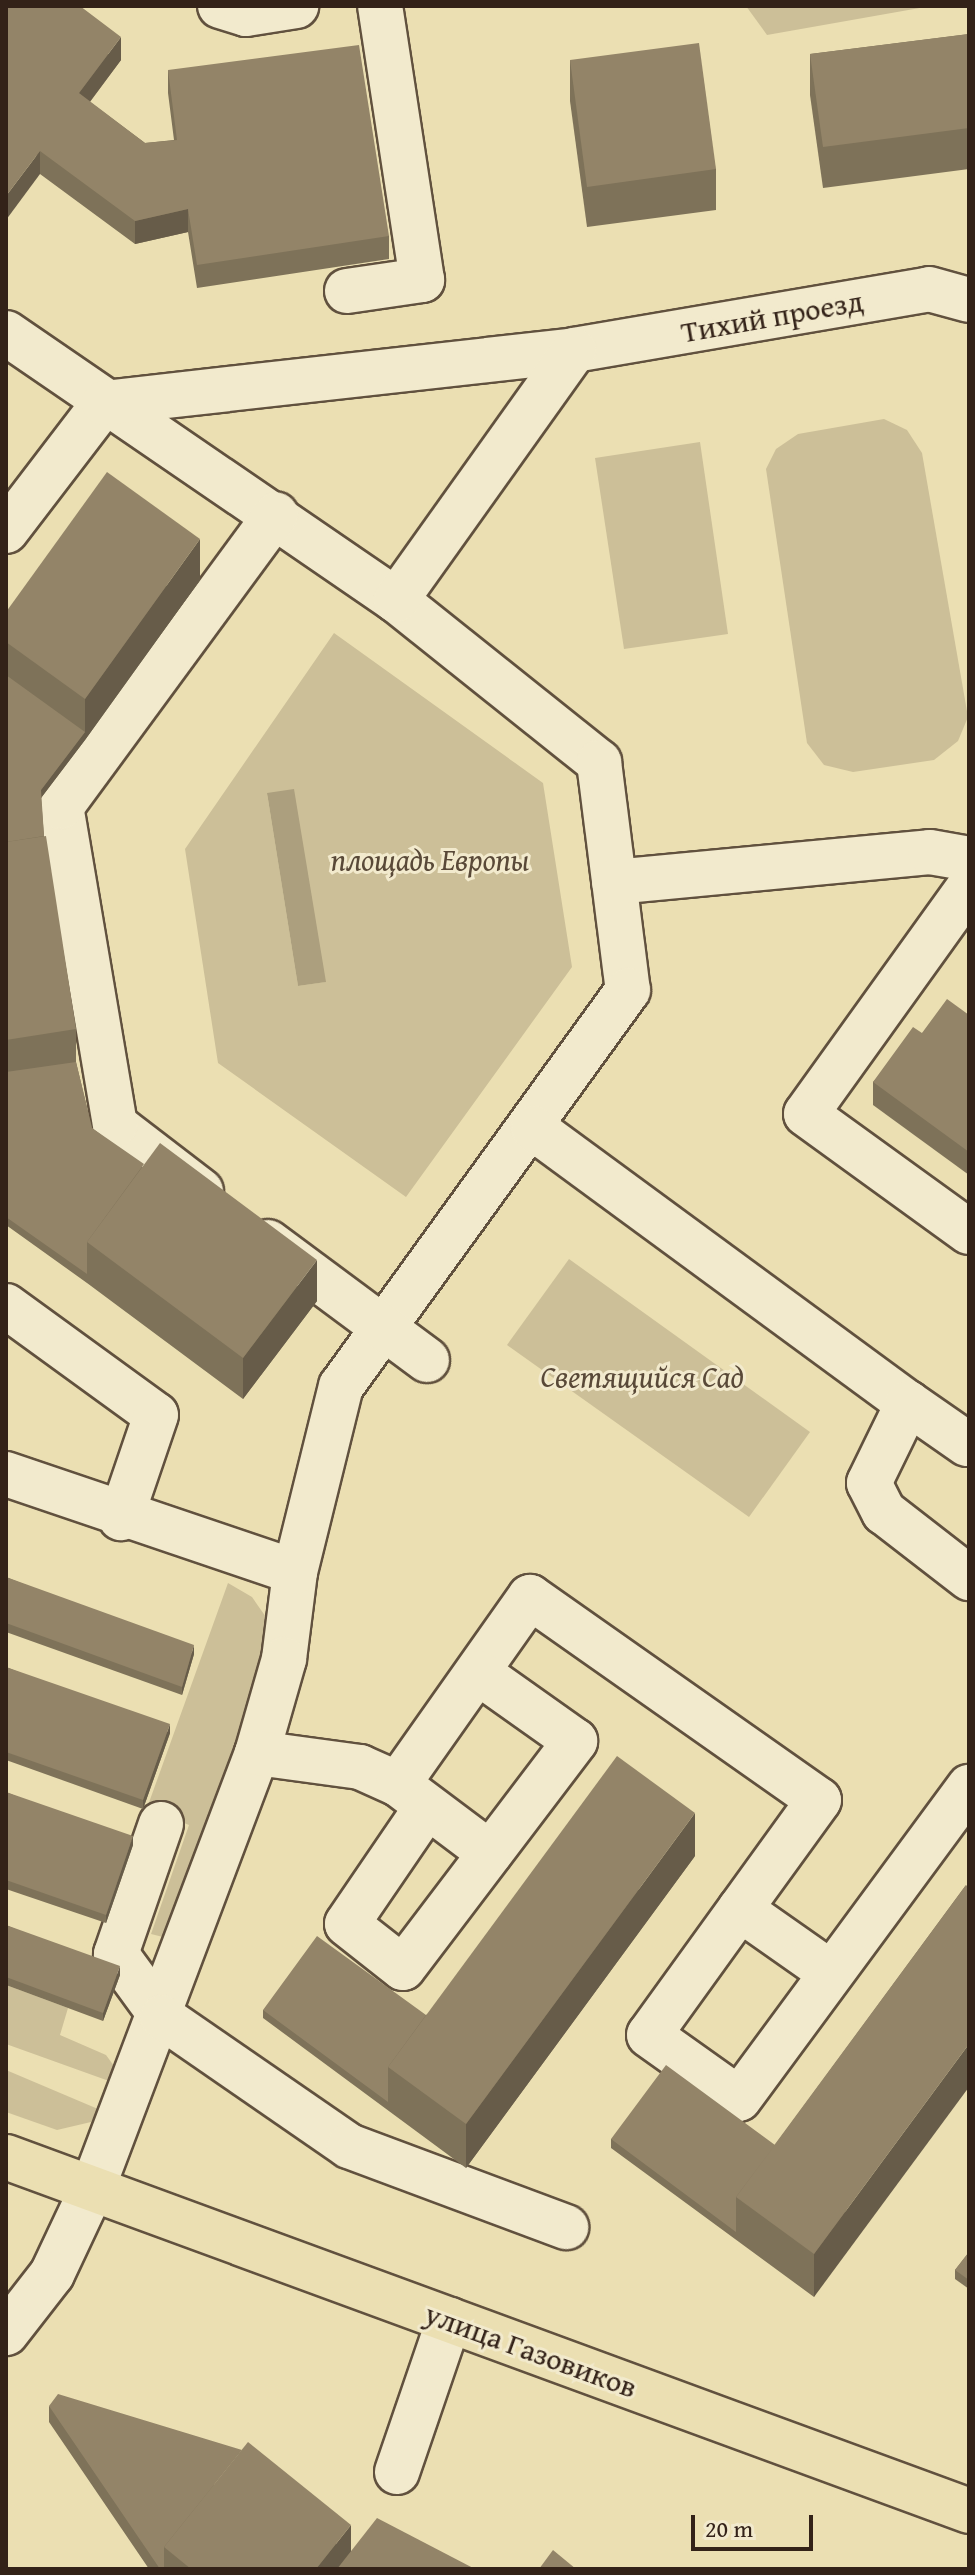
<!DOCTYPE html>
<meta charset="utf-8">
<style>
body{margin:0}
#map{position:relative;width:975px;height:2575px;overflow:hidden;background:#ebdfb2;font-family:"Gentium Book Plus",serif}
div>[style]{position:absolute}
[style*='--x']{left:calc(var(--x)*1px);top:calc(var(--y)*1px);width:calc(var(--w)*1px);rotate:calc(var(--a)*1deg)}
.green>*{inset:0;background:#ccbf98}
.water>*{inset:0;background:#ac9f7e}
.roads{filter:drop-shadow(2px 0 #61513e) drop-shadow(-2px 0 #61513e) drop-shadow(0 2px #61513e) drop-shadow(0 -2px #61513e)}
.minor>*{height:44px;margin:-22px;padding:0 22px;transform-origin:22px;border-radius:22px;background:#f2eacd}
.major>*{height:44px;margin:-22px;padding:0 22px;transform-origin:22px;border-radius:22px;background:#ebdfb2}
.wall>*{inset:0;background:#7e7259}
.shaded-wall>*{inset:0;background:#675c49}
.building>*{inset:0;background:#938468}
span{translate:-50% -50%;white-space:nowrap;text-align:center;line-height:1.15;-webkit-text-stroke:6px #f2eacd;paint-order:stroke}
.street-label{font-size:30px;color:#332218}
.park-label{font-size:30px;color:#594938;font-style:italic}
.frame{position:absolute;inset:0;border:8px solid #332218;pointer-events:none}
.scale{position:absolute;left:691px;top:2515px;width:122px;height:36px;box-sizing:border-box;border:4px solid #332218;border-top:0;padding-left:10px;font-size:24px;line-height:28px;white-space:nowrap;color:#332218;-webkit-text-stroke:6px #f2eacd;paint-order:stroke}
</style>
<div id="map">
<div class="green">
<i style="clip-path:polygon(746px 6px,931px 6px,767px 35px)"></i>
<i style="clip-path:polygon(884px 419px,907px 430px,922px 453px,968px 717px,958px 741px,934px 760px,853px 772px,824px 765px,807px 743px,766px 469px,776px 449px,798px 434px)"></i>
<i style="clip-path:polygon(700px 442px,728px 634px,624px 649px,595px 458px)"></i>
<i style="clip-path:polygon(evenodd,334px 633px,543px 783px,572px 967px,406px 1197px,218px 1063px,185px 849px,334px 633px,267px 793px,325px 982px,298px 986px,267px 793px)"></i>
<i style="clip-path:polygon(569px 1259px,810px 1432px,749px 1517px,507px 1345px)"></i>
<i style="clip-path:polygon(228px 1583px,252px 1597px,268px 1620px,264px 1665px,167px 1938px,151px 1934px,189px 1825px,147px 1808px)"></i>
<i style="clip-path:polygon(6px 1985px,68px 2008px,60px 2035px,106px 2055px,114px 2066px,109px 2081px,6px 2044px)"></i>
<i style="clip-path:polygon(6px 2070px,98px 2109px,91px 2122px,57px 2130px,6px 2112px)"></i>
</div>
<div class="water">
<i style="clip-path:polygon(294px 789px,326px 982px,298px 986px,267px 793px)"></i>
</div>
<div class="roads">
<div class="minor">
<i style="--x:220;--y:6;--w:27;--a:17"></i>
<i style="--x:246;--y:14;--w:51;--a:-9.1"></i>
<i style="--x:347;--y:291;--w:76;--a:-8.3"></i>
<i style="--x:422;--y:280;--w:277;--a:-98.7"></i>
<i style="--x:6;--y:333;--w:473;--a:34.4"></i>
<i style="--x:396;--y:600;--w:260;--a:38.6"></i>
<i style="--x:599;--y:762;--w:230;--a:82.8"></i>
<i style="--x:628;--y:990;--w:489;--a:125.9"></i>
<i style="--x:341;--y:1386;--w:192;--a:103.9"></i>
<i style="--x:295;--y:1572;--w:88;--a:97.2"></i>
<i style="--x:284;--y:1659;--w:98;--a:106"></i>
<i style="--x:257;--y:1753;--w:466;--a:110.7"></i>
<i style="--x:92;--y:2189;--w:94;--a:115.2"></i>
<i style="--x:52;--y:2274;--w:75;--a:127.9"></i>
<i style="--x:6;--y:531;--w:161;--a:-52.6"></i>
<i style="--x:104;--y:403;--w:473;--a:-6.4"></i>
<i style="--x:574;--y:350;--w:360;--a:-9.7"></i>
<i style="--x:929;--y:289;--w:41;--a:15.4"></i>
<i style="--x:396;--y:600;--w:307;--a:-54.5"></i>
<i style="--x:614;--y:882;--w:317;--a:-5.4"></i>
<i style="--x:930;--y:852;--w:40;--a:10"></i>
<i style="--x:969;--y:887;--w:279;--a:125.7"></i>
<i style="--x:806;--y:1114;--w:201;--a:35.9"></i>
<i style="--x:533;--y:1128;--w:465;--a:36.3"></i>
<i style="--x:908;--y:1403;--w:89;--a:116"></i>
<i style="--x:869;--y:1483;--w:33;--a:63"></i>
<i style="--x:884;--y:1512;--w:108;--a:37.8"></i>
<i style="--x:201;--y:1191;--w:108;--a:-142.5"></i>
<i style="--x:115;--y:1125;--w:323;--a:-99.6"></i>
<i style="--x:61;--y:807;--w:363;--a:-53.7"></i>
<i style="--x:268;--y:1242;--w:198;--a:36.6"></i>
<i style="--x:6;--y:1306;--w:185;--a:36"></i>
<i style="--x:156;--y:1415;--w:109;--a:108.8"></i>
<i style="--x:908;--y:1403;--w:72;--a:34.8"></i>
<i style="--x:6;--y:1474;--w:305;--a:18.7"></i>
<i style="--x:257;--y:1753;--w:104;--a:7.7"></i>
<i style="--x:360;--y:1767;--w:42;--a:24.1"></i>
<i style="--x:398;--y:1784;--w:115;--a:36.9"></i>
<i style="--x:398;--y:1784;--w:229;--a:-54.8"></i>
<i style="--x:530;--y:1597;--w:353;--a:35.1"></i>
<i style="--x:819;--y:1800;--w:135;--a:125.9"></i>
<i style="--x:426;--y:1808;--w:140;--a:124.3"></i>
<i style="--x:347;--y:1924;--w:71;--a:38.2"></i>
<i style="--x:403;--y:1968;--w:285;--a:-52.8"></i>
<i style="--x:575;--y:1741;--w:118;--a:-144.7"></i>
<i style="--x:161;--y:1824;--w:138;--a:109.1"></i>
<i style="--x:116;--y:1954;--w:78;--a:53.9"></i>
<i style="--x:162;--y:2017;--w:227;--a:34.6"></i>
<i style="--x:349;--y:2146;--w:232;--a:20.5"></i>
<i style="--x:831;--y:1973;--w:111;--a:-144.9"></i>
<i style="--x:740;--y:1909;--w:155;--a:125.8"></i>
<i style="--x:649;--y:2035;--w:110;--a:35.4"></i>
<i style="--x:739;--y:2099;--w:388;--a:-53.6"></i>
<i style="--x:397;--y:2472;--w:161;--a:-71.1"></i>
</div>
<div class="major">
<i style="--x:6;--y:2157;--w:1026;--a:20.18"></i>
</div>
</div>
<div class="wall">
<i style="clip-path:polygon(6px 6px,121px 60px,90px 102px,145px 143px,174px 140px,168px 93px,168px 70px,389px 236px,389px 259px,197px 288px,188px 232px,135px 244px,40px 174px)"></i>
<i style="clip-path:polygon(969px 34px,969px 169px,823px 188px,810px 95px,810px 54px)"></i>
<i style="clip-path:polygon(570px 60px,716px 169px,716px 210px,587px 227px,570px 101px)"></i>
<i style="clip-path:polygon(200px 580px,85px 740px,41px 798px,44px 836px,76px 1029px,76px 1062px,92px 1128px,317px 1301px,243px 1399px,87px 1283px,6px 1225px,6px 612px)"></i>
<i style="clip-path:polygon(969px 1015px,969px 1175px,873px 1105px,873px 1082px,922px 1033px)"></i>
<i style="clip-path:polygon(6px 1577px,194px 1654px,182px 1695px,6px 1632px)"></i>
<i style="clip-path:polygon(6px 1667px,170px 1733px,143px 1809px,6px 1760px)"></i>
<i style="clip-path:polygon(6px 1792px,133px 1845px,106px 1923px,6px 1889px)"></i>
<i style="clip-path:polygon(695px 1856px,466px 2168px,263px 2018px,263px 2010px,426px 2015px)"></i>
<i style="clip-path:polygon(966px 1885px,814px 2297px,611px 2148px,611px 2139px,775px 2145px)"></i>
<i style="clip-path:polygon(6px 1925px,120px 1975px,103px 2021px,6px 1985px)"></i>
<i style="clip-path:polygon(969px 2252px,969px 2289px,955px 2279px,955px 2270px)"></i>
<i style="clip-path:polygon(49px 2406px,351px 2551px,475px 2569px,149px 2569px,49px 2422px)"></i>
</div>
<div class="shaded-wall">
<i style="clip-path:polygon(121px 37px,121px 60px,79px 116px,79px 93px)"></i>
<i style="clip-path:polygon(40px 151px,40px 174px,6px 220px,6px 196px)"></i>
<i style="clip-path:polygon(188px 209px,188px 232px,135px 244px,135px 221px)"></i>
<i style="clip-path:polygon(200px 539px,200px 580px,85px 740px,41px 798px,41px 790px,85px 732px,85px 699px)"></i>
<i style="clip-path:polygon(317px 1260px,317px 1301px,243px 1399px,243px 1358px)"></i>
<i style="clip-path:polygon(194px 1645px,194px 1654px,182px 1695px,182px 1687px)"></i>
<i style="clip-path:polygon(170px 1724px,170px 1733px,143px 1809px,143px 1800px)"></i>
<i style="clip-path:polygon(695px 1813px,695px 1856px,466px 2168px,466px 2124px)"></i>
<i style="clip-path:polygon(133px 1836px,133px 1845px,106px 1923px,106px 1915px)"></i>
<i style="clip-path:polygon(120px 1966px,120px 1975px,103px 2021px,103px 2013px)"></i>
<i style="clip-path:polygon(969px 2044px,969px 2087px,814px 2297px,814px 2254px)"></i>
<i style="clip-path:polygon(351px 2525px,351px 2568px,350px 2569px,316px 2569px)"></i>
</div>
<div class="building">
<i style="clip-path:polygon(6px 6px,80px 6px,121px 37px,79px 93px,145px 143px,177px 140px,168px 70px,359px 45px,389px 236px,197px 265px,188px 209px,135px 221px,40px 151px,6px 196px)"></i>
<i style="clip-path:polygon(969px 34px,969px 128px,823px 147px,810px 54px)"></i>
<i style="clip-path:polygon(699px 43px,716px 169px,587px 187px,570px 60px)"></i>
<i style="clip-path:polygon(107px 472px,200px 539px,85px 699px,6px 642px,6px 612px)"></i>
<i style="clip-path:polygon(6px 675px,85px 732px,41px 790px,44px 836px,6px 842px)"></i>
<i style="clip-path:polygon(46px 836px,76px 1029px,6px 1040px,6px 842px)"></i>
<i style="clip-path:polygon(947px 999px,969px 1015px,969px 1152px,873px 1082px,913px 1027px,922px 1033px)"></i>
<i style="clip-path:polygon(76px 1062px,92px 1128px,144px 1164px,87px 1242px,87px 1274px,6px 1217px,6px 1072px)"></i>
<i style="clip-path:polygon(160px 1143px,317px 1260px,243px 1358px,87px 1242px)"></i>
<i style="clip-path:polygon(6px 1577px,194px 1645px,182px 1687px,6px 1623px)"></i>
<i style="clip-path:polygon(6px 1667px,170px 1724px,143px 1800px,6px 1752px)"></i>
<i style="clip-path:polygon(617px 1756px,695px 1813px,466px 2124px,388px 2067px)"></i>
<i style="clip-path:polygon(6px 1792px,133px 1836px,106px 1915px,6px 1880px)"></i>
<i style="clip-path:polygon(966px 1885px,969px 1888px,969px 2044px,814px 2254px,736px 2197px)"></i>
<i style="clip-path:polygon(6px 1925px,120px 1966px,103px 2013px,6px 1977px)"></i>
<i style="clip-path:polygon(317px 1936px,426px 2015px,388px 2067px,388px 2102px,263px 2010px)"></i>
<i style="clip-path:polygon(666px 2065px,775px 2145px,736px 2197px,736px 2232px,611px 2139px)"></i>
<i style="clip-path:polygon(969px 2252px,969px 2280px,955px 2270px)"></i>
<i style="clip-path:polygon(58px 2394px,242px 2450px,164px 2547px,164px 2569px,160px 2569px,49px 2406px)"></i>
<i style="clip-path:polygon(248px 2442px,351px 2525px,316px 2569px,191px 2569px,164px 2547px)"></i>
<i style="clip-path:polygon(377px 2518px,475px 2569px,337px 2569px)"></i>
<i style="clip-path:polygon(553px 2550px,576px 2569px,539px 2569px)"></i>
</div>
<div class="street-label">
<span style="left:772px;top:316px;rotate:-10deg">Тихий проезд</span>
<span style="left:531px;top:2350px;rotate:20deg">улица Газовиков</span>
</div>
<div class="park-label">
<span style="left:430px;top:859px">площадь Европы</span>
<span style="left:642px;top:1376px">Светящийся Сад</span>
</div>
<div class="frame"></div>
<div class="scale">20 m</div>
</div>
